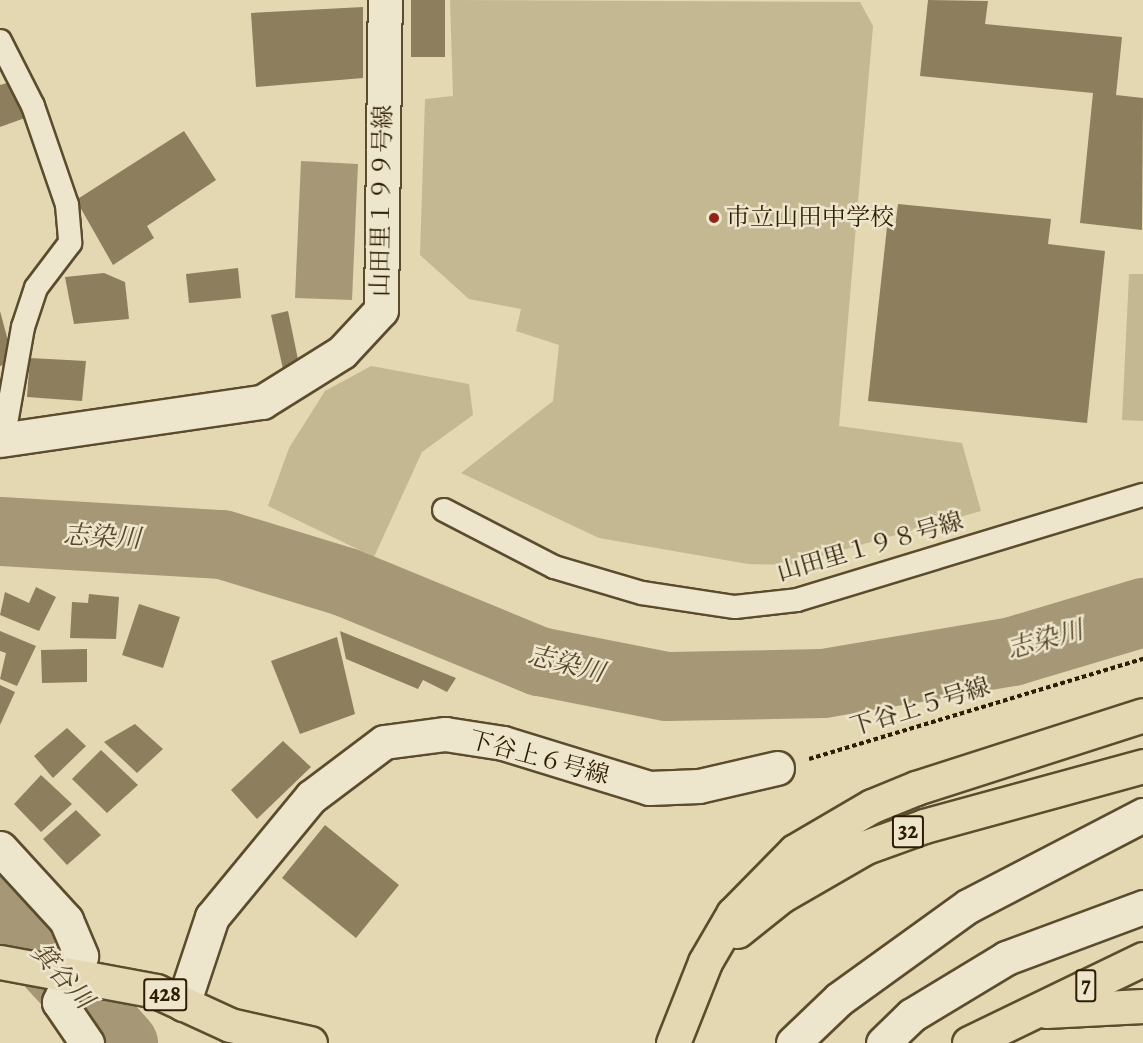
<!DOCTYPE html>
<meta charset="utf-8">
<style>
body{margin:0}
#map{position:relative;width:1143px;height:1043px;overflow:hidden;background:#e3d8b1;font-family:Alegreya,"Noto Serif JP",serif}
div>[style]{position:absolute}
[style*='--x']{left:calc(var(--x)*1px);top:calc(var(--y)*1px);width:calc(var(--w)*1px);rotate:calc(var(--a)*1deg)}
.green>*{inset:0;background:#c4b893}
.water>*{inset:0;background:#a69876}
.river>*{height:69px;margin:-34.5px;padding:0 34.5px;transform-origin:34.5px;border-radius:34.5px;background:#a69876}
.building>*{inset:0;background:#8d7e5d}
.path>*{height:4px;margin-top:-2px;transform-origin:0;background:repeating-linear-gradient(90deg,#2f1d03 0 4.5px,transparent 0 7.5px)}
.roads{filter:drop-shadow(2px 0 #5c4c2e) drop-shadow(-2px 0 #5c4c2e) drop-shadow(0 2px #5c4c2e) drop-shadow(0 -2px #5c4c2e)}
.lane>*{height:22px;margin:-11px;padding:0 11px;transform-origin:11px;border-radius:11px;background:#ede6cc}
.street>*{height:33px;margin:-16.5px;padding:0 16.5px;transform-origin:16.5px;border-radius:16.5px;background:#ede6cc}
.secondary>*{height:33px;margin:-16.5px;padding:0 16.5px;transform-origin:16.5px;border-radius:16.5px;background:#ede6cc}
.highway>*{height:33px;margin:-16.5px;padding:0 16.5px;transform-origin:16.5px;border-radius:16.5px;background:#e3d8b1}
.dots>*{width:16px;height:16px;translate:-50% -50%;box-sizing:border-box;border:3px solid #ede6cc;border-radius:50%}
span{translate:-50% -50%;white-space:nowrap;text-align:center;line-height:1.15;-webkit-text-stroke:5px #ede6cc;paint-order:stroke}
.shield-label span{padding:2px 4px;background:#ede6cc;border:2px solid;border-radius:4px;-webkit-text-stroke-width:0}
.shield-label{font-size:22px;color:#2f1d03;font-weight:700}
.street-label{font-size:24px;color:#2f1d03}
.poi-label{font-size:24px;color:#2f1d03}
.left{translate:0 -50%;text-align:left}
.water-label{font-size:26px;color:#59482b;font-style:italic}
</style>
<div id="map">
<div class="green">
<i style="clip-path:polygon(450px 0,860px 2px,873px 26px,839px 426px,962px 443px,981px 511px,789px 565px,748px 564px,599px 538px,461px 473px,553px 401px,559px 345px,516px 331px,521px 309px,469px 299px,420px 255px,425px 99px,453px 96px)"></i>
<i style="clip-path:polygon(1129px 274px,1143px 274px,1143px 421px,1122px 420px)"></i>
<i style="clip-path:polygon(371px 366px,469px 384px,473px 415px,422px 452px,374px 557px,268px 506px,289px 448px,325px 391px)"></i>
</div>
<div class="water">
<i style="clip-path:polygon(301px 161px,358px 164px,352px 300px,295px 298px)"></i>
</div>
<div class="river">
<i style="--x:0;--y:531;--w:222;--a:3.4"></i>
<i style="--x:222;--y:544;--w:130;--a:17"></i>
<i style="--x:346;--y:582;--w:209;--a:22.3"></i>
<i style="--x:539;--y:661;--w:130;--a:11.1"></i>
<i style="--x:667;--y:686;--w:156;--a:-1.1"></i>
<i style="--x:823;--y:683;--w:192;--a:-9.6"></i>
<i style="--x:1012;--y:651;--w:137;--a:-16.6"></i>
<i style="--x:0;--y:908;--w:183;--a:47.7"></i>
</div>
<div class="building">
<i style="clip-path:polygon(411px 0,445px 0,445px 57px,411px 57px)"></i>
<i style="clip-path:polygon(928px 0,988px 1px,985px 24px,1122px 37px,1116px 95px,1143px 98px,1142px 230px,1080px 223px,1093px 93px,920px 76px)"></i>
<i style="clip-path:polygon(363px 7px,363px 78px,256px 87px,251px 13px)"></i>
<i style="clip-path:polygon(14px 81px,25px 118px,0 127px,0 85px)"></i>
<i style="clip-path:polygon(184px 131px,216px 180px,147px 226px,154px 238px,113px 265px,76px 200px)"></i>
<i style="clip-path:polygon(898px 204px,1051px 219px,1048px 244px,1105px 251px,1087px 423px,868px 401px,887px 227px,895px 228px)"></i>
<i style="clip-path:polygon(238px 268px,241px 298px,189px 303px,186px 274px)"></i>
<i style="clip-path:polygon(104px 273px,125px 282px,129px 319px,74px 324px,65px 277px)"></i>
<i style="clip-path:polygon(0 311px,14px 363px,0 366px)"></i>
<i style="clip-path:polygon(288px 311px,301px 374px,285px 378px,271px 315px)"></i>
<i style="clip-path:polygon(30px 358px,86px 361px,82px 401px,27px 397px)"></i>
<i style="clip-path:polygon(36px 587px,56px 597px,39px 631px,0 615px,5px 592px,29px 603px)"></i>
<i style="clip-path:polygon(89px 594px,119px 597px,116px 639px,70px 638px,72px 602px,88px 603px)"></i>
<i style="clip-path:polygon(139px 604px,180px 617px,163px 668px,122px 655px)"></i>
<i style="clip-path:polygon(0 631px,36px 646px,17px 686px,0 679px,6px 653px,0 651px)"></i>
<i style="clip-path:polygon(340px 631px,456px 678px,447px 692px,423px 680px,418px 689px,346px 659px)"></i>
<i style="clip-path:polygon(337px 637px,355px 714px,300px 734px,271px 661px)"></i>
<i style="clip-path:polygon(87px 649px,87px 682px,42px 683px,41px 650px)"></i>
<i style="clip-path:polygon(0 685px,15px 692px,0 725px)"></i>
<i style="clip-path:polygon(135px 724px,163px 749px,137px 773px,104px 742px)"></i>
<i style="clip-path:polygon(67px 728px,86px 746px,53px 778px,34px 756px)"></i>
<i style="clip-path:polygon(283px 741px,311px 767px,257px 819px,231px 790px)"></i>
<i style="clip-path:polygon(101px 750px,138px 785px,107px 813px,72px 779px)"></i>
<i style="clip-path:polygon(41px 775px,72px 804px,41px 832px,14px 804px)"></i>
<i style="clip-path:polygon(76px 810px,101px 835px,67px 865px,43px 839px)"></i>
<i style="clip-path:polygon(325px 825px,399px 885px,356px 938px,282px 878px)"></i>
</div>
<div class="path">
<i style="--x:809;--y:759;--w:349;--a:-16.7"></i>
</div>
<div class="roads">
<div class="lane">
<i style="--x:0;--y:41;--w:73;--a:63.1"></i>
<i style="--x:33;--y:106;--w:105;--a:71"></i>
<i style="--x:67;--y:205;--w:38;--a:85"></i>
<i style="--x:70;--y:243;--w:56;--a:127.1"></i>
<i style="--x:36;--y:288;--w:41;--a:108.4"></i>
<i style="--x:23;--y:327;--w:115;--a:100"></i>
<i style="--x:444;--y:510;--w:124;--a:27.4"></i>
<i style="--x:554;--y:567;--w:92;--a:16.5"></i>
<i style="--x:642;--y:593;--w:94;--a:8.6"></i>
<i style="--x:735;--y:607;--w:62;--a:-6.4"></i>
<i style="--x:797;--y:600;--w:362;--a:-16.9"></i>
</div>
<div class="street">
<i style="--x:0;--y:440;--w:265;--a:-8.3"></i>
<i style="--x:262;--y:402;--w:94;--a:-32"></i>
<i style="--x:342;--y:352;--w:57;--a:-47.1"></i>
<i style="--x:381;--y:310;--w:310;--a:-89.3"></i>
<i style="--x:0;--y:848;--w:98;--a:47.5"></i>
<i style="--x:66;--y:920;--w:39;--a:67"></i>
<i style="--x:81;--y:956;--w:51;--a:115.6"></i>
<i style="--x:59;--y:1002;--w:50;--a:55.7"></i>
<i style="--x:183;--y:1004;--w:92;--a:-71.6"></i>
<i style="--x:212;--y:917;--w:156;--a:-50.5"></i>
<i style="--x:311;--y:797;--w:91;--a:-37"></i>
<i style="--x:384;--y:742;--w:62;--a:-7.5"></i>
<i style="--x:445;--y:734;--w:59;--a:8.8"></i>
<i style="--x:503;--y:743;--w:153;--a:17.1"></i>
<i style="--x:649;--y:788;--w:50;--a:-2.3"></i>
<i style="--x:699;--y:786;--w:80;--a:-13"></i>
</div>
<div class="secondary">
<i style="--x:793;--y:1043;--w:64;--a:-43.7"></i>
<i style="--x:839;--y:999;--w:159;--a:-35.8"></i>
<i style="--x:968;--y:906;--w:197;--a:-27.5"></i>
<i style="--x:883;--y:1043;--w:40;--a:-44"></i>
<i style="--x:912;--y:1015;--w:110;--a:-31.2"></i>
<i style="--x:1006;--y:958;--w:146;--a:-20.4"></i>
</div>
<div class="highway">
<i style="--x:737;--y:931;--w:56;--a:-38.5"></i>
<i style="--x:781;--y:896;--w:98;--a:-30"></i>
<i style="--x:866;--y:847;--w:62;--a:-19.9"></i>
<i style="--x:924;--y:826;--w:227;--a:-15.3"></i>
<i style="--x:0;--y:962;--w:159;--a:10.5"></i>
<i style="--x:156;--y:991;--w:81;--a:24.7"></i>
<i style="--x:230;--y:1025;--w:82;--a:12.7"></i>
<i style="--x:1046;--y:1011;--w:97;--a:-3"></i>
<i style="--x:673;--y:1043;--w:87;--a:-68.4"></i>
<i style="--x:705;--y:962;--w:56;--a:-59.7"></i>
<i style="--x:733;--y:914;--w:88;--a:-45.5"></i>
<i style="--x:795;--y:851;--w:89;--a:-30.3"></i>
<i style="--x:872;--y:806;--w:48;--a:-22.2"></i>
<i style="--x:916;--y:788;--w:238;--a:-17.8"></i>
<i style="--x:969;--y:1043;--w:193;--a:-25.8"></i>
</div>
</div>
<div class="dots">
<i style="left:714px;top:218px;background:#8f2418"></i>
</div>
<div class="shield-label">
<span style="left:908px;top:832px">32</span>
<span style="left:1086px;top:986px">7</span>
<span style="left:165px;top:995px">428</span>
</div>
<div class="street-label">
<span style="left:382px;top:201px;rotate:-89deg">山田里１９９号線</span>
<span style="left:870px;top:547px;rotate:-16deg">山田里１９８号線</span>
<span style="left:920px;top:707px;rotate:-17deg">下谷上５号線</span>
<span style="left:539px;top:758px;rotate:15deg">下谷上６号線</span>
</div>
<div class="poi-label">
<span class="left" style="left:726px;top:218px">市立山田中学校</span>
</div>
<div class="water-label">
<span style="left:102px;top:537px;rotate:3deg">志染川</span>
<span style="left:1045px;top:640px;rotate:-16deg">志染川</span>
<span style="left:566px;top:664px;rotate:14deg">志染川</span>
<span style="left:62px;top:976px;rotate:48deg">箕谷川</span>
</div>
</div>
